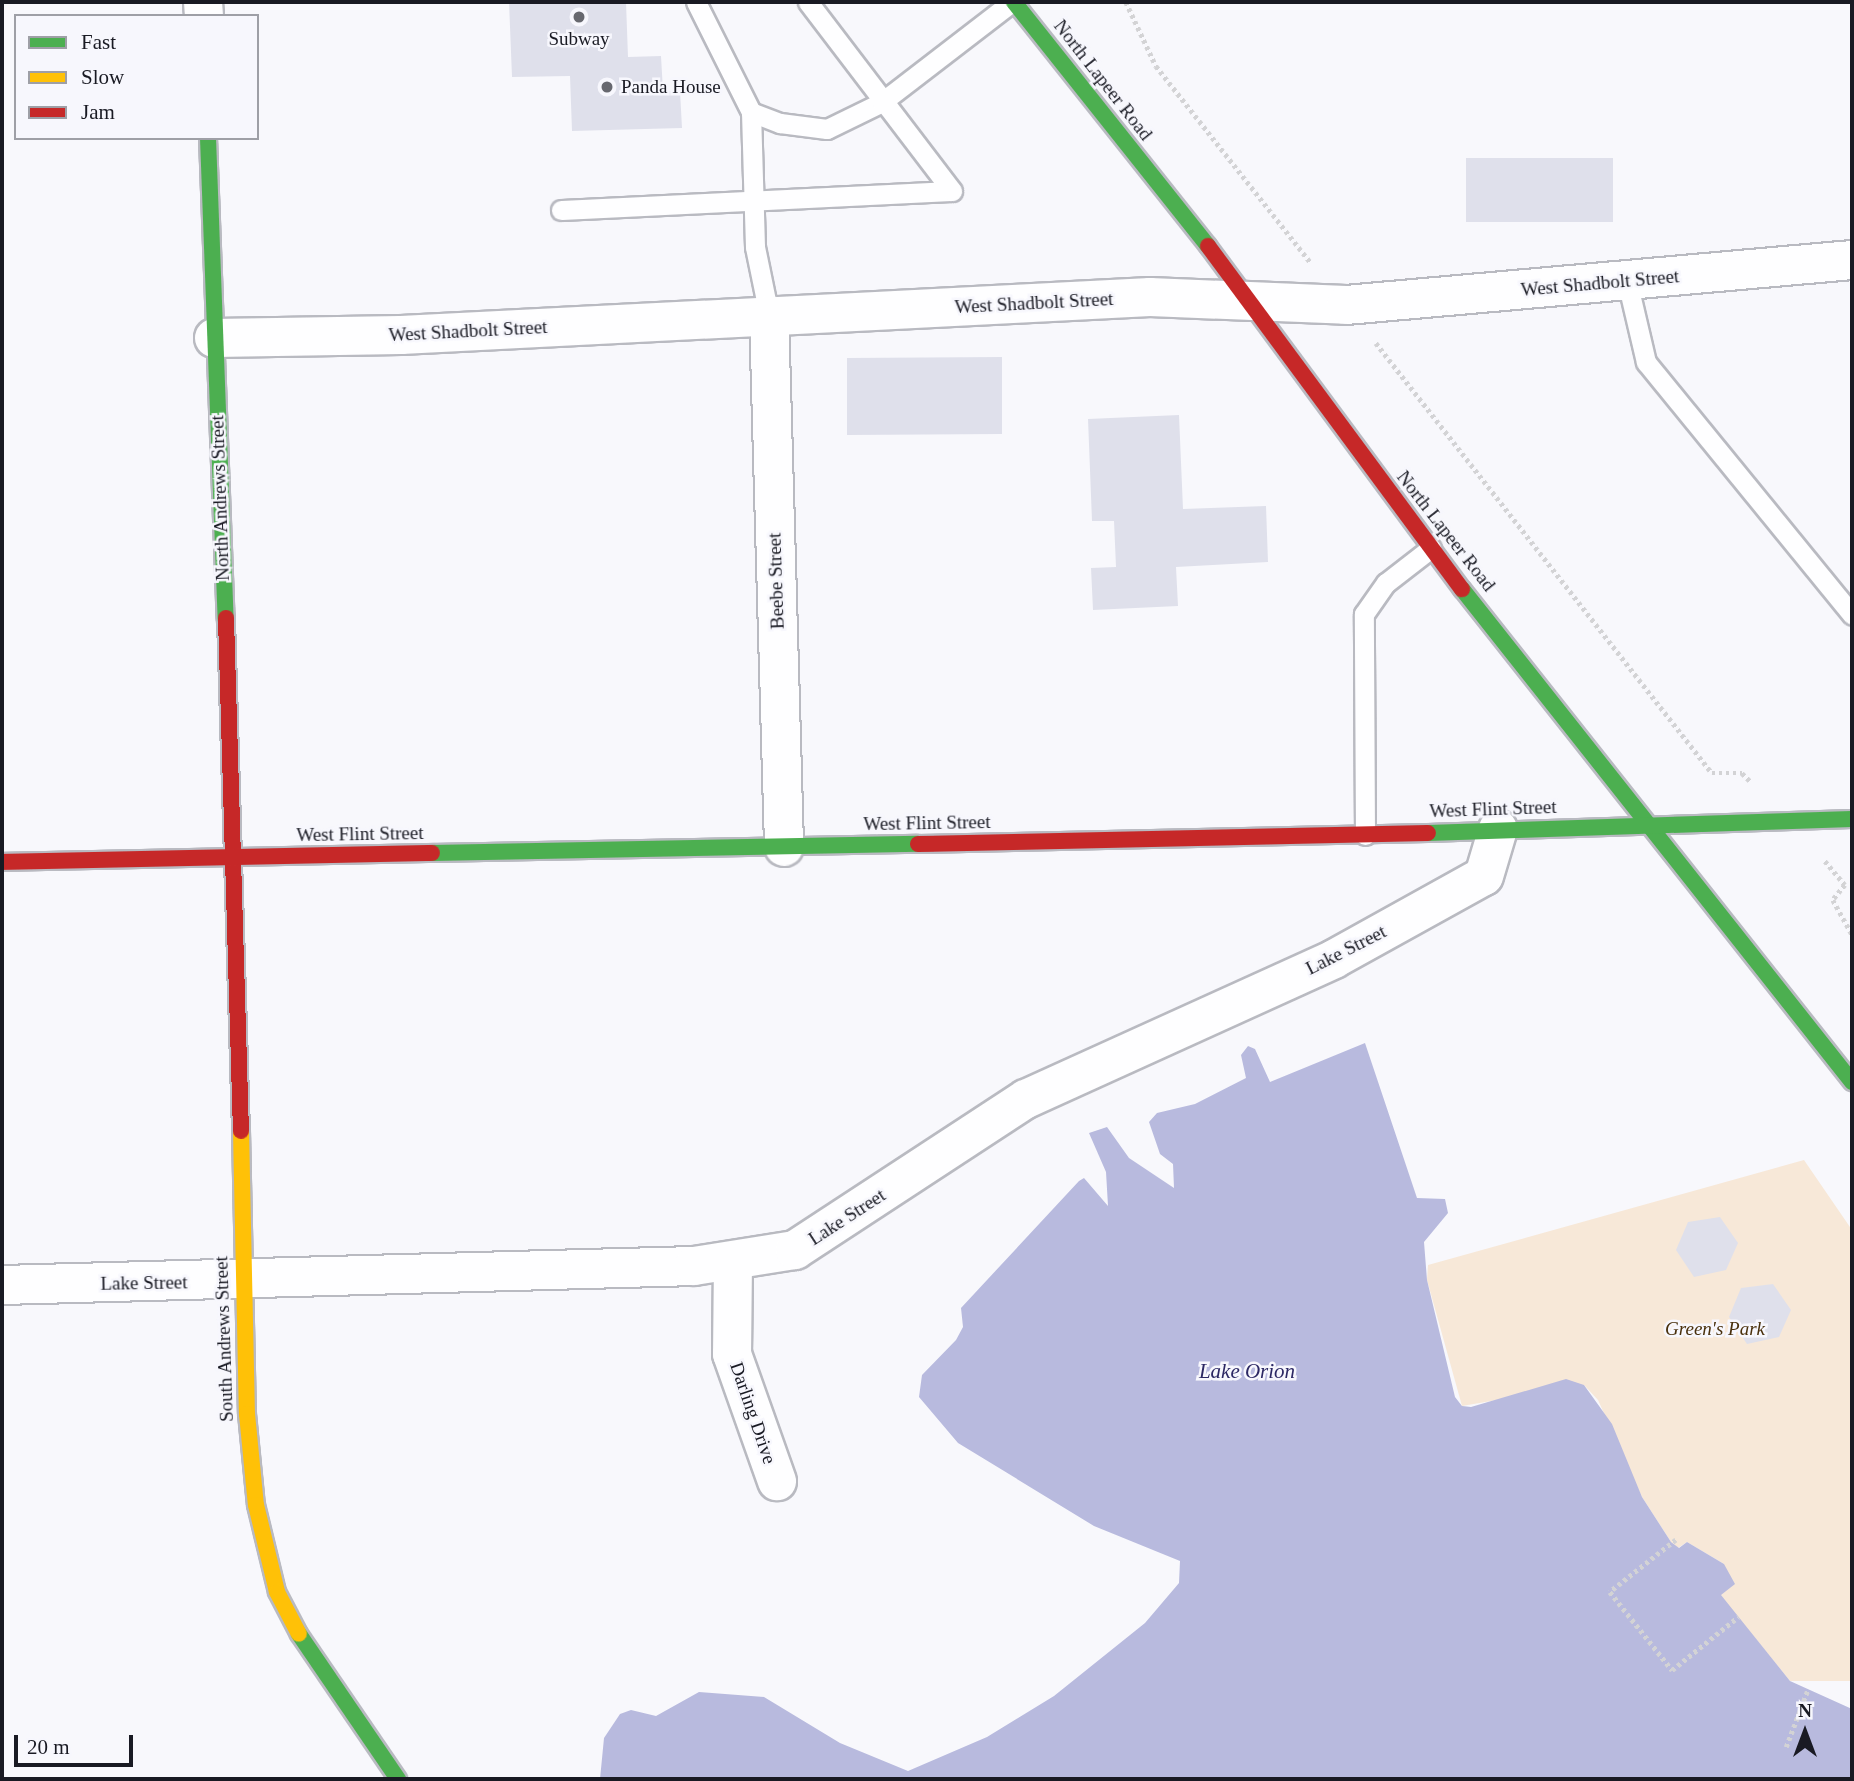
<!DOCTYPE html>
<style>
body{margin:0}
#map{position:relative;width:1854px;height:1781px;overflow:hidden;background:#f8f8fc;font-family:"Times New Roman",serif}
div>[style]{position:absolute}
[style*='--x']{left:calc(var(--x)*1px);top:calc(var(--y)*1px);width:calc(var(--w)*1px);rotate:calc(var(--a)*1deg)}
.green>*{inset:0;background:#f7e8d8}
.water>*{inset:0;background:#b8bade}
.building>*{inset:0;background:#dfe0eb}
.path>*{height:4.5px;margin-top:-2.25px;transform-origin:0;background:repeating-linear-gradient(90deg,#d3d3d5 0 3.5px,transparent 0 7px)}
.roads{filter:drop-shadow(2px 0 #b9bac1) drop-shadow(-2px 0 #b9bac1) drop-shadow(0 2px #b9bac1) drop-shadow(0 -2px #b9bac1)}
.lane>*{height:19px;margin:-9.5px;padding:0 9.5px;transform-origin:9.5px;border-radius:9.5px;background:#fefeff}
.street>*{height:38px;margin:-19px;padding:0 19px;transform-origin:19px;border-radius:19px;background:#fefeff}
.fast>*{height:16px;margin:-8px;padding:0 8px;transform-origin:8px;border-radius:8px;background:#4caf50}
.slow>*{height:16px;margin:-8px;padding:0 8px;transform-origin:8px;border-radius:8px;background:#ffc107}
.jam>*{height:16px;margin:-8px;padding:0 8px;transform-origin:8px;border-radius:8px;background:#c62828}
.dots>*{width:19px;height:19px;translate:-50% -50%;box-sizing:border-box;border:4px solid #f7f7fd;border-radius:50%}
span{translate:-50% -50%;white-space:nowrap;text-align:center;line-height:1.15;-webkit-text-stroke:5px #f7f7fd;paint-order:stroke}
.poi-label{font-size:19px;color:#191a23}
.left{translate:0 -50%;text-align:left}
.street-label{font-size:19px;color:#191a23}
.park-label{font-size:19px;color:#49300c;font-style:italic}
.water-label{font-size:21px;color:#2c2864;font-style:italic}
.frame{position:absolute;inset:0;border:4px solid #191a23;pointer-events:none}
.legend{position:absolute;left:14px;top:14px;width:245px;height:126px;box-sizing:border-box;background:#f7f7fd;border:2px solid #9e9fa6;margin:0;padding:9px 12px;list-style:none;font-size:21px;color:#191a23}
.legend li{display:flex;align-items:center;gap:14px;height:35px}
.legend b{width:35px;border:2px solid #9e9fa6}
.north{position:absolute;left:1770px;top:1697px;width:70px;height:70px;-webkit-text-stroke:5px #f7f7fd;paint-order:stroke;rotate:0deg;font-size:19px;font-weight:700;line-height:28px;text-align:center;color:#191a23}
.north::after{content:'';display:block;margin:auto;width:24px;height:32px;background:#191a23;clip-path:polygon(50% 0,100% 100%,50% 72%,0 100%)}
.scale{position:absolute;left:14px;top:1735px;width:119px;height:32px;box-sizing:border-box;border:4px solid #191a23;border-top:0;padding-left:9px;font-size:21px;line-height:24px;white-space:nowrap;color:#191a23;-webkit-text-stroke:5px #f7f7fd;paint-order:stroke}
</style>
<div id="map">
<div class="green">
<i style="clip-path:polygon(1804px 1160px,1852px 1230px,1852px 1681px,1790px 1681px,1720px 1595px,1724px 1564px,1687px 1542px,1678px 1548px,1671px 1542px,1642px 1497px,1598px 1400px,1584px 1385px,1462px 1406px,1427px 1280px,1428px 1265px)"></i>
</div>
<div class="water">
<i style="clip-path:polygon(1365px 1043px,1417px 1198px,1445px 1199px,1448px 1213px,1424px 1242px,1427px 1280px,1455px 1397px,1462px 1406px,1471px 1407px,1566px 1379px,1584px 1385px,1612px 1424px,1642px 1497px,1671px 1542px,1679px 1548px,1687px 1542px,1724px 1564px,1735px 1584px,1721px 1595px,1790px 1681px,1852px 1709px,1852px 1779px,600px 1779px,604px 1738px,620px 1714px,631px 1710px,656px 1716px,699px 1692px,764px 1697px,840px 1743px,908px 1771px,987px 1737px,1054px 1696px,1145px 1623px,1179px 1583px,1180px 1561px,1094px 1526px,958px 1443px,919px 1397px,922px 1375px,956px 1340px,963px 1327px,961px 1308px,1079px 1181px,1084px 1178px,1108px 1206px,1106px 1172px,1089px 1133px,1107px 1127px,1129px 1158px,1174px 1188px,1173px 1164px,1160px 1154px,1149px 1122px,1157px 1113px,1195px 1104px,1246px 1078px,1241px 1055px,1248px 1046px,1255px 1049px,1270px 1082px)"></i>
</div>
<div class="building">
<i style="clip-path:polygon(509px 2px,626px 2px,628px 57px,661px 56px,663px 91px,680px 91px,682px 128px,572px 131px,570px 76px,512px 77px)"></i>
<i style="clip-path:polygon(1466px 158px,1613px 158px,1613px 222px,1466px 222px)"></i>
<i style="clip-path:polygon(1002px 357px,1002px 434px,847px 435px,847px 358px)"></i>
<i style="clip-path:polygon(1179px 415px,1183px 509px,1266px 506px,1268px 562px,1176px 567px,1178px 606px,1093px 610px,1091px 568px,1116px 567px,1114px 521px,1092px 521px,1088px 419px)"></i>
<i style="clip-path:polygon(1720px 1217px,1738px 1243px,1726px 1270px,1694px 1277px,1676px 1250px,1688px 1222px)"></i>
<i style="clip-path:polygon(1773px 1284px,1791px 1310px,1779px 1337px,1747px 1344px,1729px 1317px,1741px 1288px)"></i>
</div>
<div class="path">
<i style="--x:1126;--y:2;--w:71;--a:64.9"></i>
<i style="--x:1156;--y:66;--w:251;--a:51.8"></i>
<i style="--x:1376;--y:343;--w:546;--a:52"></i>
<i style="--x:1712;--y:773;--w:30;--a:0"></i>
<i style="--x:1742;--y:773;--w:14;--a:45"></i>
<i style="--x:1825;--y:861;--w:31;--a:50"></i>
<i style="--x:1845;--y:885;--w:19;--a:129"></i>
<i style="--x:1833;--y:900;--w:39;--a:61"></i>
<i style="--x:1676;--y:1540;--w:84;--a:141.8"></i>
<i style="--x:1610;--y:1592;--w:100;--a:51.5"></i>
<i style="--x:1672;--y:1670;--w:85;--a:-38.8"></i>
<i style="--x:1786;--y:1747;--w:62;--a:-69.2"></i>
</div>
<div class="roads">
<div class="lane">
<i style="--x:696;--y:2;--w:123;--a:63.4"></i>
<i style="--x:751;--y:112;--w:135;--a:88.3"></i>
<i style="--x:755;--y:247;--w:69;--a:78.4"></i>
<i style="--x:751;--y:112;--w:31;--a:21"></i>
<i style="--x:780;--y:123;--w:47;--a:7.3"></i>
<i style="--x:827;--y:129;--w:61;--a:-26.1"></i>
<i style="--x:882;--y:102;--w:164;--a:-37.6"></i>
<i style="--x:561;--y:210;--w:391;--a:-2.8"></i>
<i style="--x:952;--y:191;--w:238;--a:-127.3"></i>
<i style="--x:1627;--y:281;--w:83;--a:76.8"></i>
<i style="--x:1646;--y:362;--w:326;--a:50.8"></i>
<i style="--x:1365;--y:835;--w:221;--a:-90.3"></i>
<i style="--x:1364;--y:614;--w:38;--a:-55"></i>
<i style="--x:1386;--y:583;--w:57;--a:-37.9"></i>
</div>
<div class="street">
<i style="--x:203;--y:2;--w:14;--a:86"></i>
<i style="--x:769;--y:315;--w:532;--a:88.38"></i>
<i style="--x:214;--y:338;--w:187;--a:-0.9"></i>
<i style="--x:401;--y:335;--w:750;--a:-2.9"></i>
<i style="--x:1150;--y:297;--w:196;--a:2.3"></i>
<i style="--x:1346;--y:305;--w:508;--a:-5.08"></i>
<i style="--x:733;--y:1261;--w:93;--a:90.6"></i>
<i style="--x:732;--y:1354;--w:135;--a:70.5"></i>
<i style="--x:2;--y:1285;--w:692;--a:-1.57"></i>
<i style="--x:694;--y:1266;--w:102;--a:-9"></i>
<i style="--x:795;--y:1250;--w:276;--a:-33.2"></i>
<i style="--x:1026;--y:1099;--w:338;--a:-24.4"></i>
<i style="--x:1334;--y:959;--w:171;--a:-29"></i>
<i style="--x:1484;--y:876;--w:49;--a:-73.4"></i>
</div>
<div class="fast">
<i style="--x:1014;--y:2;--w:312;--a:51.5"></i>
<i style="--x:208;--y:138;--w:480;--a:87.9"></i>
<i style="--x:1462;--y:589;--w:629;--a:51.65"></i>
<i style="--x:1428;--y:833;--w:424;--a:-1.9"></i>
<i style="--x:432;--y:853;--w:486;--a:-1.1"></i>
<i style="--x:299;--y:1634;--w:176;--a:55.7"></i>
</div>
<div class="slow">
<i style="--x:241;--y:1131;--w:283;--a:88.8"></i>
<i style="--x:247;--y:1414;--w:91;--a:84.4"></i>
<i style="--x:256;--y:1505;--w:89;--a:76.4"></i>
<i style="--x:277;--y:1592;--w:47;--a:62.4"></i>
</div>
<div class="jam">
<i style="--x:1208;--y:246;--w:427;--a:53.5"></i>
<i style="--x:226;--y:618;--w:513;--a:88.33"></i>
<i style="--x:918;--y:844;--w:510;--a:-1.24"></i>
<i style="--x:2;--y:862;--w:430;--a:-1.2"></i>
</div>
</div>
<div class="dots">
<i style="left:579px;top:17px;background:#67686f"></i>
<i style="left:607px;top:87px;background:#67686f"></i>
</div>
<div class="poi-label">
<span style="left:579px;top:39px">Subway</span>
<span class="left" style="left:621px;top:87px">Panda House</span>
</div>
<div class="street-label">
<span style="left:1103px;top:80px;rotate:52deg">North Lapeer Road</span>
<span style="left:1600px;top:283px;rotate:-5deg">West Shadbolt Street</span>
<span style="left:1034px;top:303px;rotate:-3deg">West Shadbolt Street</span>
<span style="left:468px;top:331px;rotate:-3deg">West Shadbolt Street</span>
<span style="left:220px;top:498px;rotate:-92deg">North Andrews Street</span>
<span style="left:1446px;top:531px;rotate:52deg">North Lapeer Road</span>
<span style="left:776px;top:581px;rotate:-92deg">Beebe Street</span>
<span style="left:1493px;top:809px;rotate:-2deg">West Flint Street</span>
<span style="left:927px;top:823px;rotate:-1deg">West Flint Street</span>
<span style="left:360px;top:834px;rotate:-1deg">West Flint Street</span>
<span style="left:1346px;top:950px;rotate:-27deg">Lake Street</span>
<span style="left:847px;top:1217px;rotate:-33deg">Lake Street</span>
<span style="left:144px;top:1283px;rotate:-1deg">Lake Street</span>
<span style="left:224px;top:1339px;rotate:-92deg">South Andrews Street</span>
<span style="left:753px;top:1413px;rotate:71deg">Darling Drive</span>
</div>
<div class="park-label">
<span style="left:1715px;top:1329px">Green's Park</span>
</div>
<div class="water-label">
<span style="left:1247px;top:1371px">Lake Orion</span>
</div>
<div class="frame"></div>
<ul class="legend">
<li><b style="height:9px;background:#4caf50"></b>Fast</li>
<li><b style="height:9px;background:#ffc107"></b>Slow</li>
<li><b style="height:9px;background:#c62828"></b>Jam</li>
</ul>
<div class="north">N</div>
<div class="scale">20 m</div>
</div>
